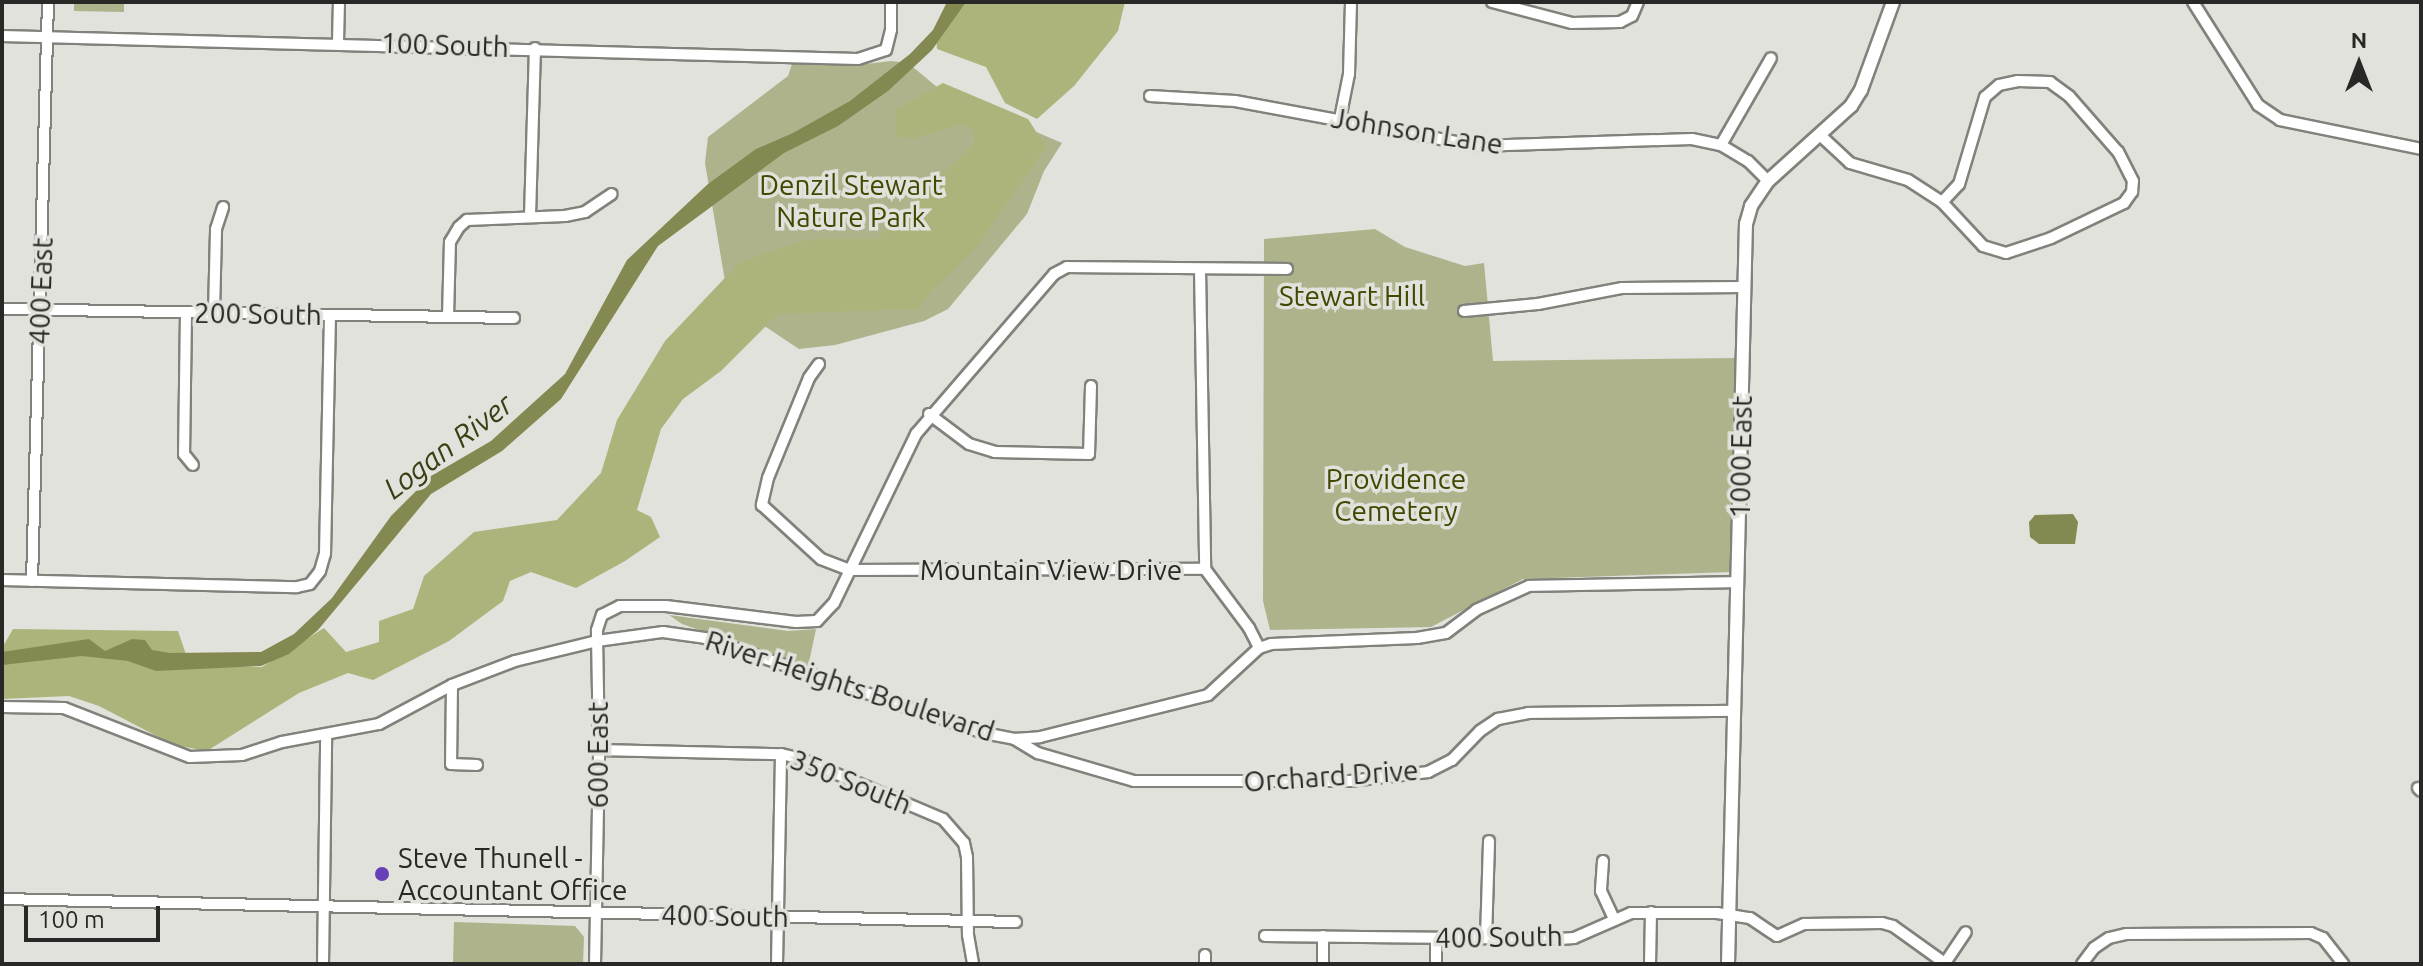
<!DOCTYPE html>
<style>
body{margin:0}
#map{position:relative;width:2423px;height:966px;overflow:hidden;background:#e1e2db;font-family:Ubuntu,sans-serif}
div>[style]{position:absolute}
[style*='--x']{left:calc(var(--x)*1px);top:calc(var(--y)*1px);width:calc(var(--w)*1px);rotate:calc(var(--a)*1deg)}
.green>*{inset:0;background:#aeb38b}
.forest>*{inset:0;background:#adb47b}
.water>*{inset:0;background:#838951}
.roads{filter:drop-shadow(2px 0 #81827b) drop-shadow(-2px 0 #81827b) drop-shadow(0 2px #81827b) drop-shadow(0 -2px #81827b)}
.minor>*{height:10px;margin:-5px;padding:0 5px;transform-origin:5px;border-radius:5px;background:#fff}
.tertiary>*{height:12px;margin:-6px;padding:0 6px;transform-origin:6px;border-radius:6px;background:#fff}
.dots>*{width:22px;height:22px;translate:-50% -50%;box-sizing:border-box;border:4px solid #e1e2db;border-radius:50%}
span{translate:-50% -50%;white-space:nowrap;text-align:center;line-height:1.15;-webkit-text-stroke:7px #e1e2db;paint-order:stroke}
.street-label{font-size:28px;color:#282926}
.park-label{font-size:28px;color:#434800}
.poi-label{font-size:28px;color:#282926}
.left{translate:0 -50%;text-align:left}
.water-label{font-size:30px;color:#3c3f13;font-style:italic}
.frame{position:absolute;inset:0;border:4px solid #282926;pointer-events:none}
.north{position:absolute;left:2319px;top:24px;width:80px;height:80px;-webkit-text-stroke:6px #e1e2db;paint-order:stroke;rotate:0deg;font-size:22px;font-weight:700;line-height:32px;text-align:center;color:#282926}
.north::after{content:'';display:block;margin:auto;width:28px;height:36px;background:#282926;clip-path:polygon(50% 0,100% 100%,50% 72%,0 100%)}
.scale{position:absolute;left:24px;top:906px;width:136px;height:36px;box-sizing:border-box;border:4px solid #282926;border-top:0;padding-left:10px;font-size:24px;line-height:28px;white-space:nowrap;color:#282926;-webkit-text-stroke:6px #e1e2db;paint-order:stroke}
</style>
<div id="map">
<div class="green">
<i style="clip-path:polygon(74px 2px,124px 2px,124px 12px,74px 11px)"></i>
<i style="clip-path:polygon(891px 61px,908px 63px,943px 92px,1062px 143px,1044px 171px,1027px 214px,948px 309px,924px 321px,835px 345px,799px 349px,766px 327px,744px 324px,725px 281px,705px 163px,708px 137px,788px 76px,792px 64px,849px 66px)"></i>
<i style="clip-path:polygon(1375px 229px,1405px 247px,1465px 266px,1484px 263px,1493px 361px,1735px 358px,1731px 572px,1523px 579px,1431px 627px,1270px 630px,1263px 601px,1264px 239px)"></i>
<i style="clip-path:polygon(669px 615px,788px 631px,816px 629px,808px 667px,682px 624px)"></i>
<i style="clip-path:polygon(454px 922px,575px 926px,584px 937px,583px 964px,453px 964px)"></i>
</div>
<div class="forest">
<i style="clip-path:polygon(953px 2px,1057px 3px,1125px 2px,1118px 31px,1074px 86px,1037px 119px,1005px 103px,986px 67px,937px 49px,936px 33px)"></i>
<i style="clip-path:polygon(943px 83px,1028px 119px,1046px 147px,976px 248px,930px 292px,919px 309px,778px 314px,721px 371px,683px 399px,661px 429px,637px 510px,651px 517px,660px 537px,625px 561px,576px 588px,531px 572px,510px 581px,503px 601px,449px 641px,373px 680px,348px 673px,299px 693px,207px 751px,174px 745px,99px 706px,69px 696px,2px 699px,2px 648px,13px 629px,178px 631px,190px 666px,262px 667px,324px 628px,346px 652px,379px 642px,379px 621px,413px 609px,424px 576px,474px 532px,557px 520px,601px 473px,617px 420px,665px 341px,740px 262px,809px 239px,877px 239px,975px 142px,972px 129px,961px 124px,916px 138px,895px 137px,895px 110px)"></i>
</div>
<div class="water">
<i style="clip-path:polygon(947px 2px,966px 2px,932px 50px,888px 91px,838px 126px,784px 153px,658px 246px,561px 399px,502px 451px,431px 494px,318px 630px,289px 654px,261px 666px,156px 671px,128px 661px,82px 656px,2px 665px,2px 652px,89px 639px,105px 651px,132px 639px,145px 640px,152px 650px,170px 653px,261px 652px,294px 634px,332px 598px,391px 516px,431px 476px,491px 441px,565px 374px,627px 260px,708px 184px,756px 149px,793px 133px,850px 101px,910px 54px,933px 30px)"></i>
<i style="clip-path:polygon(2073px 514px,2078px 522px,2075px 544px,2039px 544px,2030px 537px,2029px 522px,2035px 515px)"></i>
</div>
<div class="roads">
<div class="minor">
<i style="--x:1492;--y:2;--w:83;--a:14.7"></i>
<i style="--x:1572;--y:23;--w:48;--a:-1.2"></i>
<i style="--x:1620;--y:22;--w:13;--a:-27"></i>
<i style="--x:1632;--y:16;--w:15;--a:-67"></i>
<i style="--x:2193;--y:2;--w:122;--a:57.7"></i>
<i style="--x:2258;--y:105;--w:27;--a:34"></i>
<i style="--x:2280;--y:120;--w:144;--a:11.6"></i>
<i style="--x:2;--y:36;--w:856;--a:1.54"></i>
<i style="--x:858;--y:59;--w:29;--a:-18"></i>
<i style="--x:886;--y:50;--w:21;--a:-76"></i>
<i style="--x:891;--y:30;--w:28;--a:-90"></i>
<i style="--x:338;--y:42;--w:40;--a:-88.6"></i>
<i style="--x:1150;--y:96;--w:85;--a:3.4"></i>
<i style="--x:1235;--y:101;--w:247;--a:10.5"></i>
<i style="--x:1478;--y:146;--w:214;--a:-1.9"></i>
<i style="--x:1692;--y:139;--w:30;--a:12"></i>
<i style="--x:1721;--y:145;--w:31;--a:31"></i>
<i style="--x:1748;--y:161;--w:28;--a:45"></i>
<i style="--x:1340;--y:119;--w:46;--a:-78.7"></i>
<i style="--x:1349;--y:74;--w:72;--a:-88.4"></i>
<i style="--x:1820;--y:135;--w:41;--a:43"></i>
<i style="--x:1850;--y:163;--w:60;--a:16.3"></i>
<i style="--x:1908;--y:180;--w:40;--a:32.9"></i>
<i style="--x:1942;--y:202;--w:60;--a:47"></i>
<i style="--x:1983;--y:246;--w:24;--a:17"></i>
<i style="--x:2006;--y:253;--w:47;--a:-18.4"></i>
<i style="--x:2051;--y:238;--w:81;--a:-25.6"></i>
<i style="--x:2124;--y:203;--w:14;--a:-54"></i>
<i style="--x:2132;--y:192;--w:11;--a:-85"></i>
<i style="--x:2133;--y:181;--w:33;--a:-117"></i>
<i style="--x:2118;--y:152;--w:74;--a:-131.2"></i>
<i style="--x:2069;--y:96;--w:24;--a:-144"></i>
<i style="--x:2050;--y:82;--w:32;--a:-178"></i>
<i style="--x:2018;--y:81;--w:19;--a:168"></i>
<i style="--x:1999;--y:85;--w:18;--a:139"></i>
<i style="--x:1985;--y:97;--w:91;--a:106.6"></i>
<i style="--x:1959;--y:184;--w:25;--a:133"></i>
<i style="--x:1721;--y:145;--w:100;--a:-60.1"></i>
<i style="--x:530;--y:216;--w:168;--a:-88.3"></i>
<i style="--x:1200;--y:269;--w:300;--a:89"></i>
<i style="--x:2;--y:309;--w:512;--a:1.01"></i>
<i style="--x:1464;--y:311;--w:74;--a:-5.4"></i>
<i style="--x:1538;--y:304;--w:86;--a:-10.8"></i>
<i style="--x:1622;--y:288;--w:121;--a:-0.5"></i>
<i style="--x:186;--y:313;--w:141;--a:90.8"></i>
<i style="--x:184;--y:454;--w:14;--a:51"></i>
<i style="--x:214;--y:313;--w:84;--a:-88.6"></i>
<i style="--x:216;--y:229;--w:23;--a:-72"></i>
<i style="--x:448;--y:317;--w:75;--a:-88.5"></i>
<i style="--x:450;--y:242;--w:17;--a:-59"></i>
<i style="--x:459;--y:227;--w:11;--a:-41"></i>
<i style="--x:467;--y:220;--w:98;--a:-2.3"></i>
<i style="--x:565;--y:216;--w:20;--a:-11"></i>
<i style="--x:585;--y:212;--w:32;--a:-34"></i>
<i style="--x:819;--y:364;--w:17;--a:126"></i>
<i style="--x:809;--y:378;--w:108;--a:112.3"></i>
<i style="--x:768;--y:478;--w:28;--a:103"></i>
<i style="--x:762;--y:505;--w:80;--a:42.5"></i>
<i style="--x:821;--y:559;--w:30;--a:21"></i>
<i style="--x:849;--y:570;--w:356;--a:-0.2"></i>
<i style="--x:1205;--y:569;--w:74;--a:53.3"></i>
<i style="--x:1249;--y:628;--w:22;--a:63"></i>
<i style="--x:929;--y:414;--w:50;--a:36.9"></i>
<i style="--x:969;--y:444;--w:27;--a:17"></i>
<i style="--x:995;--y:452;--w:94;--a:1.2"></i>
<i style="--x:1089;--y:454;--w:68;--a:-88.3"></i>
<i style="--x:2;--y:580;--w:295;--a:1.4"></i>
<i style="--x:297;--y:587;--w:13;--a:-13"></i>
<i style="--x:310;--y:584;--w:16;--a:-52"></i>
<i style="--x:320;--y:571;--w:18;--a:-74"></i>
<i style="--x:325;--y:554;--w:239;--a:-88.8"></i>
<i style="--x:32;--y:581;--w:579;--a:-88.42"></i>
<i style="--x:452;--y:685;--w:79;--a:90.7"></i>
<i style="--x:451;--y:764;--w:26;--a:2"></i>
<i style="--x:2;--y:707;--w:62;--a:0.9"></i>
<i style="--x:64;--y:708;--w:135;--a:21.3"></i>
<i style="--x:190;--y:757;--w:52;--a:-2.2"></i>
<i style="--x:242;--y:755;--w:42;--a:-18"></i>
<i style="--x:282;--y:742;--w:99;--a:-10.5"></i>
<i style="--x:379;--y:724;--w:83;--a:-28.1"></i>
<i style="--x:452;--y:685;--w:67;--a:-20.9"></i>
<i style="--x:515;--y:661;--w:84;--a:-13.7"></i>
<i style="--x:597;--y:641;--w:67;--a:-7.8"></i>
<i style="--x:663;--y:632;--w:42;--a:8.1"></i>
<i style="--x:705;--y:638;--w:295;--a:18.8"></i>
<i style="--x:984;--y:733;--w:31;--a:11"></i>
<i style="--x:1014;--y:739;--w:26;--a:-4"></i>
<i style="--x:1040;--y:737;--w:173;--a:-14"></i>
<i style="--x:1208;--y:695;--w:69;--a:-42.7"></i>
<i style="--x:1259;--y:648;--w:13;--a:-18"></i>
<i style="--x:1271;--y:644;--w:146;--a:-2.4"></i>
<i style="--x:1417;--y:638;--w:29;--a:-10"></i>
<i style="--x:1446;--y:633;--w:38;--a:-37"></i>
<i style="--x:1476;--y:610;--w:58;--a:-24.4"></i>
<i style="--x:1529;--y:586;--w:209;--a:-1.1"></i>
<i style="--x:1016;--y:740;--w:26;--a:31"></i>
<i style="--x:1038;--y:753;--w:100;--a:16.3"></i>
<i style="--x:1134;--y:781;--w:216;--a:0"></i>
<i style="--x:1350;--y:781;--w:79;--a:-6.6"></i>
<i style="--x:1428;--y:772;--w:27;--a:-27"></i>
<i style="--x:1452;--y:760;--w:40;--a:-46"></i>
<i style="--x:1480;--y:731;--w:22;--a:-34"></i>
<i style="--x:1498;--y:719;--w:31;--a:-11"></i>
<i style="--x:1528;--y:713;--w:205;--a:-0.6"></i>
<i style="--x:599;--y:750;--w:182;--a:1.3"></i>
<i style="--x:781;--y:754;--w:18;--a:13"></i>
<i style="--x:799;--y:758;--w:156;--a:23"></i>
<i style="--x:943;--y:819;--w:32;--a:49"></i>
<i style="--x:964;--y:843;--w:14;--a:78"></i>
<i style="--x:967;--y:857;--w:78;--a:89.3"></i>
<i style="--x:968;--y:935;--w:29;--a:80"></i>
<i style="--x:2418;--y:788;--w:4;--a:45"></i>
<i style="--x:1603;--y:861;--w:30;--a:94"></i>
<i style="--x:1601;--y:891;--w:31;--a:65"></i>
<i style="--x:2;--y:899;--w:1014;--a:1.3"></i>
<i style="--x:1265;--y:936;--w:295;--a:0.6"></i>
<i style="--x:1560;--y:939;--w:14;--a:-4"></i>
<i style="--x:1574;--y:938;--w:62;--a:-23.7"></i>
<i style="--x:1631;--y:913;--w:86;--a:0"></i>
<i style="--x:1717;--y:913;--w:33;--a:9"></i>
<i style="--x:1750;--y:918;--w:32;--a:34"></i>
<i style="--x:1777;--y:936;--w:30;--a:-24"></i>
<i style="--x:1804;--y:924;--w:78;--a:-0.7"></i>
<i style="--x:1882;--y:923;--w:11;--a:15"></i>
<i style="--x:1893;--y:926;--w:65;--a:35.6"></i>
<i style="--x:1486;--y:938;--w:97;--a:-88.2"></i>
<i style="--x:1945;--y:963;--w:37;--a:-56"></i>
<i style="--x:323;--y:964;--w:228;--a:-89.2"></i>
<i style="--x:595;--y:964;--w:214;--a:-88.9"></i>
<i style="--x:599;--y:750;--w:120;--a:-91"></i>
<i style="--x:597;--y:630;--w:16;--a:-72"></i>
<i style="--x:602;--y:615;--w:20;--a:-27"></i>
<i style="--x:620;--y:606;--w:46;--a:0"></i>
<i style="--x:666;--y:606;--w:131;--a:7"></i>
<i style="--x:796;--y:622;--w:21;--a:-3"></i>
<i style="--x:817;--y:621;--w:25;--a:-47"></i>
<i style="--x:834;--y:603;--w:188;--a:-64.1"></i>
<i style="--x:916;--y:434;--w:211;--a:-49.2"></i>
<i style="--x:1054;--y:274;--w:15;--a:-28"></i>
<i style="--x:1067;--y:267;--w:220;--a:0.5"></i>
<i style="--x:777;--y:964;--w:210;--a:-88.9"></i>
<i style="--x:1205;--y:964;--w:9;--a:-90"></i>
<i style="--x:1323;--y:964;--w:28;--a:-90"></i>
<i style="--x:1436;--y:964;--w:26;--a:-90"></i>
<i style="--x:1650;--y:964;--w:52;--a:-88.9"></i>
<i style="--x:2082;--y:964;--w:20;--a:-53"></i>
<i style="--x:2094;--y:948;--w:18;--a:-34"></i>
<i style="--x:2109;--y:938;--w:18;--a:-13"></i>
<i style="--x:2127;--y:934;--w:184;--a:-0.3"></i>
<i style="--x:2311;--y:933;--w:13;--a:23"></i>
<i style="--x:2323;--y:938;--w:33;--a:52"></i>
</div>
<div class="tertiary">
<i style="--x:1728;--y:964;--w:740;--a:-88.61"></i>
<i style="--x:1746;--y:224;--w:19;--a:-74"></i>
<i style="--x:1751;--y:206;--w:30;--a:-56"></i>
<i style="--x:1768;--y:181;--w:112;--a:-42.1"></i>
<i style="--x:1851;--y:106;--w:19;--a:-58"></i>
<i style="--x:1861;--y:90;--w:94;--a:-70"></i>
</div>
</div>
<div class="dots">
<i style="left:382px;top:874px;background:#673fb7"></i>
</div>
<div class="street-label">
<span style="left:445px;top:45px;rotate:2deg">100 South</span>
<span style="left:1417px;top:131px;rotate:9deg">Johnson Lane</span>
<span style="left:41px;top:291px;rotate:-88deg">400 East</span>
<span style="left:258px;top:314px;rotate:1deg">200 South</span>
<span style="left:1741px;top:457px;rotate:-89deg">1000 East</span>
<span style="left:1051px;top:570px">Mountain View Drive</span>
<span style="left:850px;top:686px;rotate:18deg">River Heights Boulevard</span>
<span style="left:598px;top:755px;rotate:-90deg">600 East</span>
<span style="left:1331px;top:776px;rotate:-4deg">Orchard Drive</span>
<span style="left:851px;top:782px;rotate:22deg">350 South</span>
<span style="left:725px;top:916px;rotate:1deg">400 South</span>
<span style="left:1499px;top:937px;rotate:-1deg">400 South</span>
</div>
<div class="park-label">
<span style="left:851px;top:201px">Denzil Stewart<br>Nature Park</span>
<span style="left:1352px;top:296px">Stewart Hill</span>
<span style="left:1396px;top:495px">Providence<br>Cemetery</span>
</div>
<div class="poi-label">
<span class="left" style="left:398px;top:874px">Steve Thunell -<br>Accountant Office</span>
</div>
<div class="water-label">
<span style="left:448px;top:446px;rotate:-37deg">Logan River</span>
</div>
<div class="frame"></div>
<div class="north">N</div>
<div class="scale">100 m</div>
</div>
